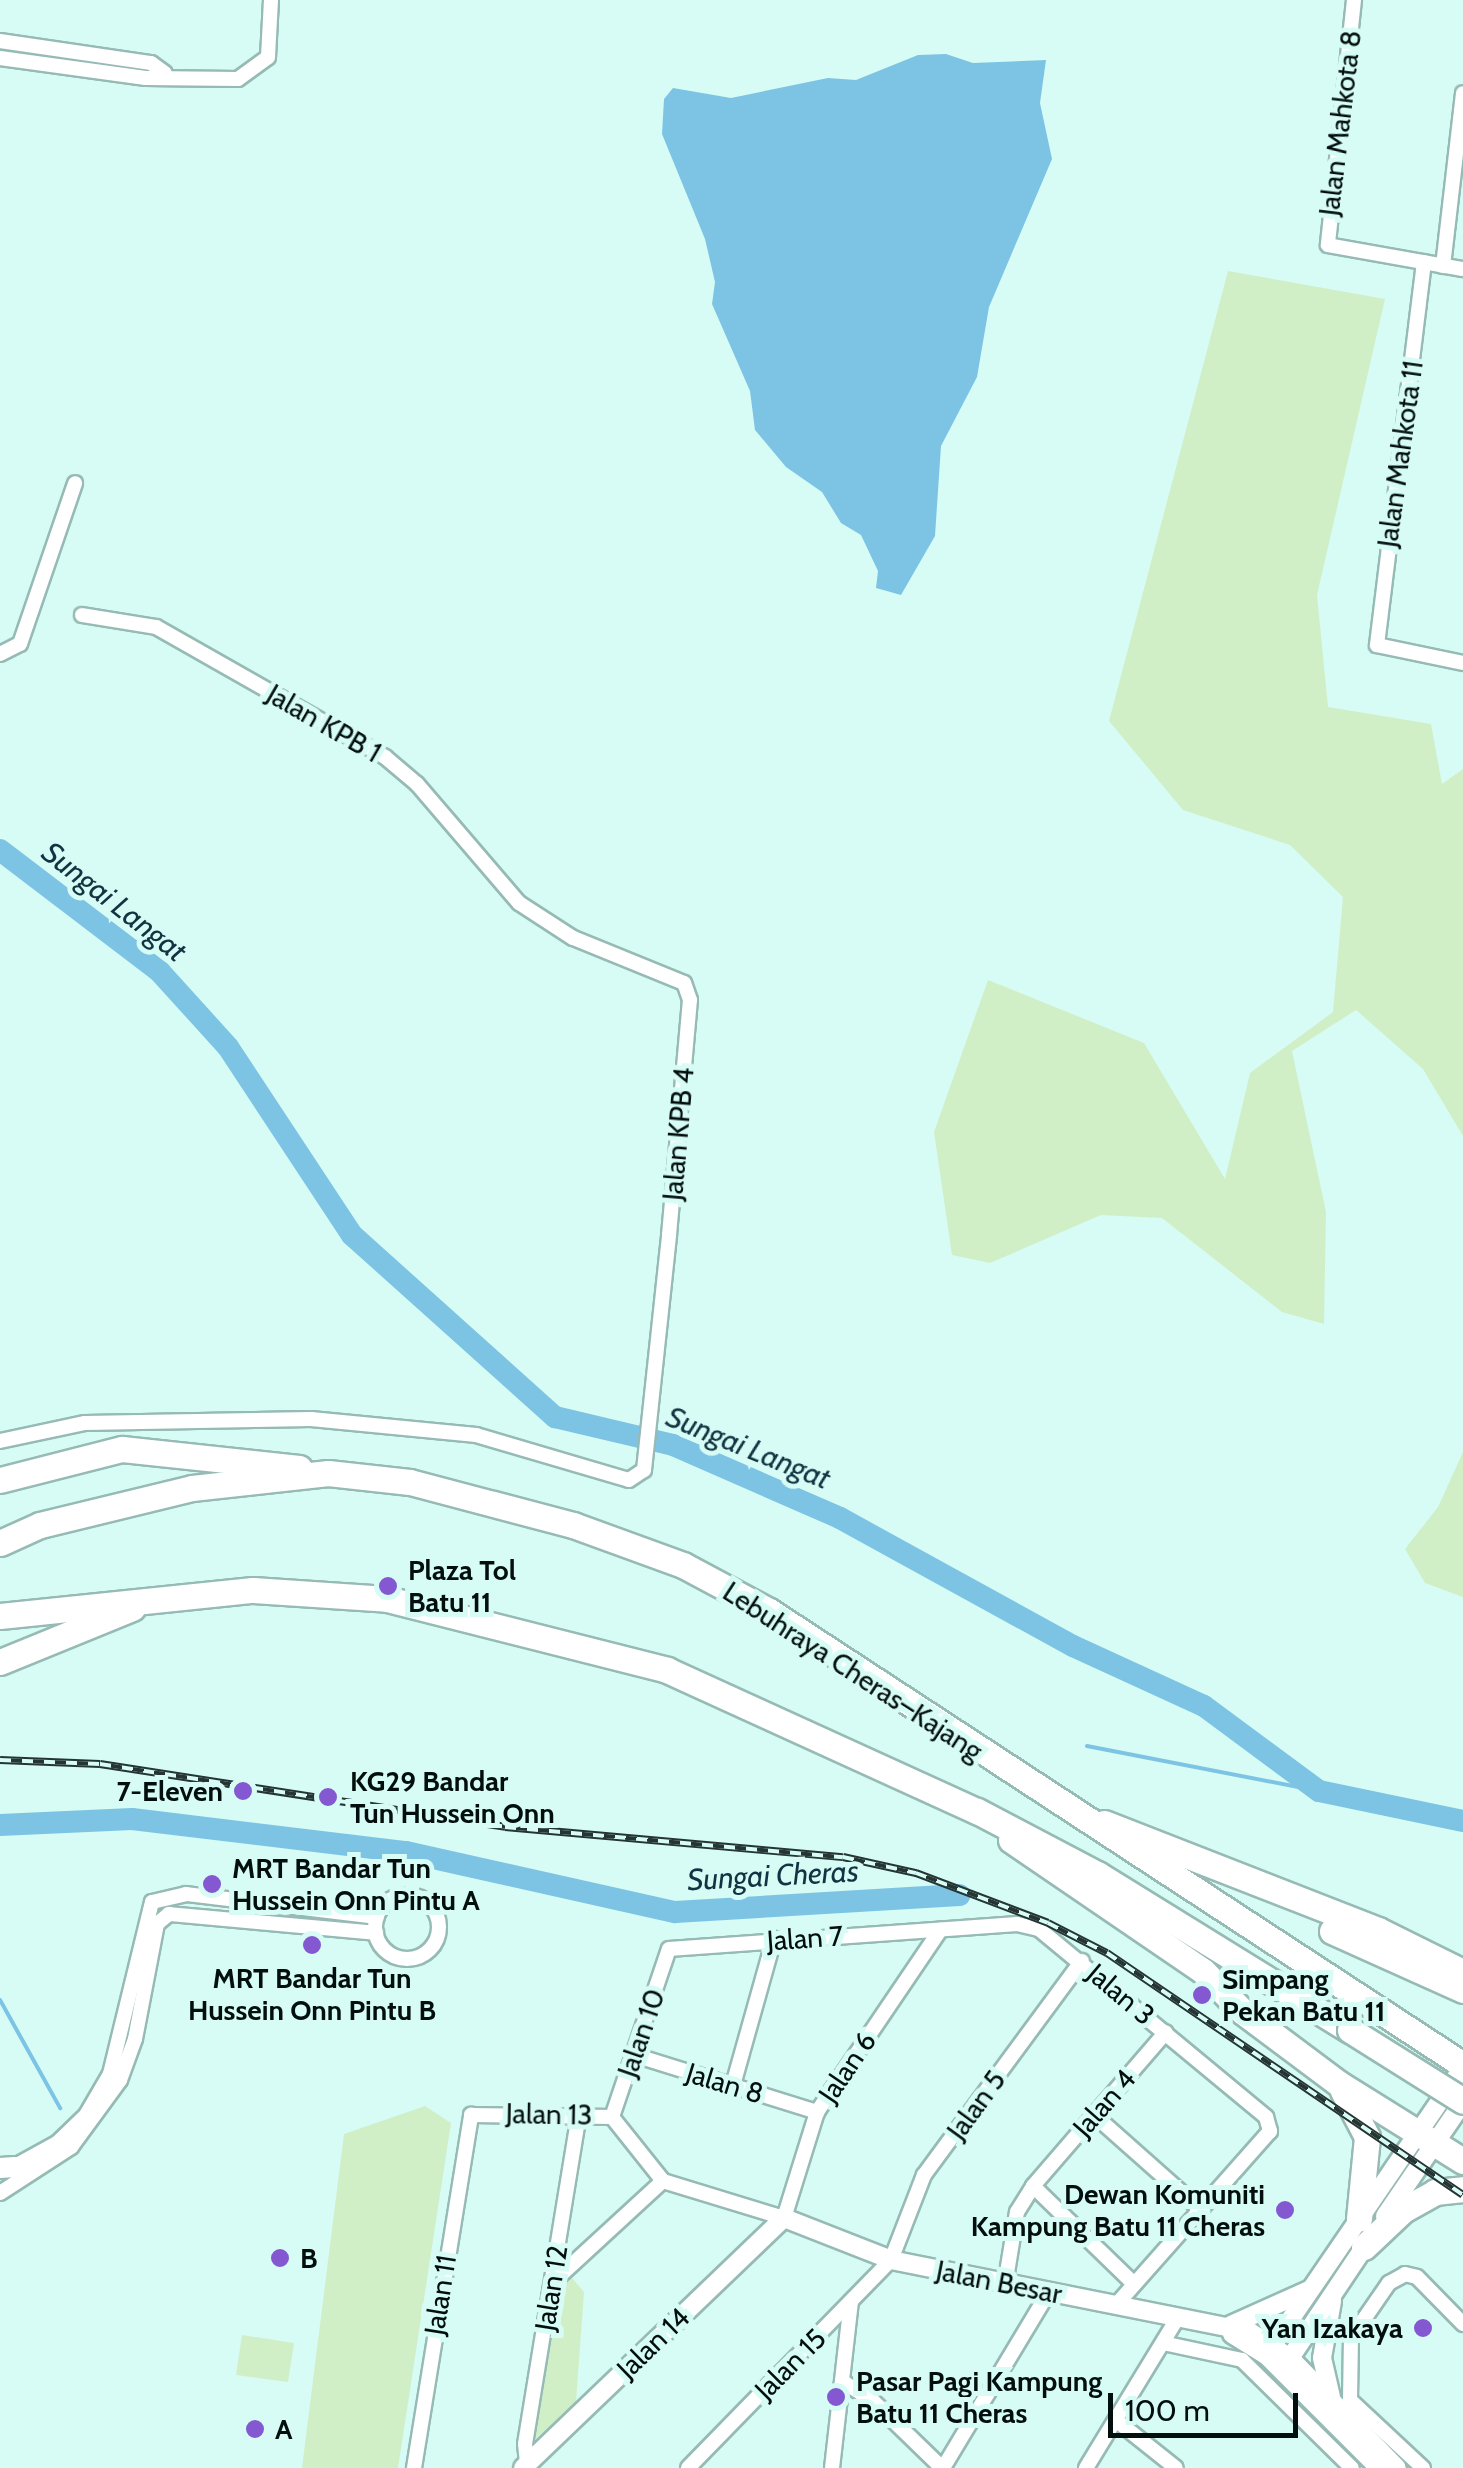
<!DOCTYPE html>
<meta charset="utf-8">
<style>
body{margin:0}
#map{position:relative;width:1463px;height:2468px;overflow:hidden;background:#d6fcf5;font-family:Cabin,sans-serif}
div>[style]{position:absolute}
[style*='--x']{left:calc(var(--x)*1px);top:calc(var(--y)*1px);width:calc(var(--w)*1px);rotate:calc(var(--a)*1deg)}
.green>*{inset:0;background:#d1efc7}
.water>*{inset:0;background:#7dc4e4}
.stream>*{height:4px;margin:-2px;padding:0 2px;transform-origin:2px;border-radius:2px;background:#7dc4e4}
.river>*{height:22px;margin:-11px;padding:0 11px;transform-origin:11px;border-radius:11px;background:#7dc4e4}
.roads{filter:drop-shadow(2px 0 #96bab4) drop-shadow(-2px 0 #96bab4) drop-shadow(0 2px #96bab4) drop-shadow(0 -2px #96bab4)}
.minor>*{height:14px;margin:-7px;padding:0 7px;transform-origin:7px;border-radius:7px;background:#fff}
.minor>.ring{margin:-7px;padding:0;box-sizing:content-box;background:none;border:14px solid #fff;border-radius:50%}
.tertiary>*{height:18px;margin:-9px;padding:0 9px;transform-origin:9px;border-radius:9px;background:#fff}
.secondary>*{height:20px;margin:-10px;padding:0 10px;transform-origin:10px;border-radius:10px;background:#fff}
.motorway>*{height:25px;margin:-12.5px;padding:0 12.5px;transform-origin:12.5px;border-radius:12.5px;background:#fff}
.rail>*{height:8px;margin-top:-4px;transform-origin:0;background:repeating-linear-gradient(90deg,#d6fcf5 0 11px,#253533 0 22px);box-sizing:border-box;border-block:2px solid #253533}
.bridges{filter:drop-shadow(2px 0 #96bab4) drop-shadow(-2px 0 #96bab4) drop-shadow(0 2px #96bab4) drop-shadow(0 -2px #96bab4)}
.motorway-bridge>*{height:25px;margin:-12.5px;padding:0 12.5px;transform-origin:12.5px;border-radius:12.5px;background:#fff}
.dots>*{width:28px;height:28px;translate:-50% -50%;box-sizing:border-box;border:5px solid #d6fcf5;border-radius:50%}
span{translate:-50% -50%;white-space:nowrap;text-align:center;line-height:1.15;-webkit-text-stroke:10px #d6fcf5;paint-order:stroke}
.street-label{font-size:28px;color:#030f0d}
.poi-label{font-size:28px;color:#030f0d;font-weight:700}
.left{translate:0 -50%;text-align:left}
.right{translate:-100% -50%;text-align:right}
.water-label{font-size:30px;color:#123341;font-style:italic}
.scale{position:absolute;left:1108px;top:2393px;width:190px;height:45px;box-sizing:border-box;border:5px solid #030f0d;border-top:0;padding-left:12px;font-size:30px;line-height:35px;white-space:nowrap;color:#030f0d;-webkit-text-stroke:8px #d6fcf5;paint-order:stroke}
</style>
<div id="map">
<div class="green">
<i style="clip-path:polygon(1228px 271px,1385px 299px,1317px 595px,1328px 707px,1431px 724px,1442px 784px,1463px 769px,1463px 1136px,1423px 1069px,1356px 1010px,1292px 1051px,1326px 1212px,1324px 1324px,1282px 1312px,1162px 1218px,1101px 1215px,990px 1263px,952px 1255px,934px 1132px,988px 980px,1144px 1043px,1225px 1179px,1250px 1073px,1333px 1012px,1343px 897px,1290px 845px,1183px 810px,1109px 721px)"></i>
<i style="clip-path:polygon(1463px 1452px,1463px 1597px,1425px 1583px,1405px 1549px,1438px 1507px)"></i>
<i style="clip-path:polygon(425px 2106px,451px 2123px,398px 2468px,302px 2468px,344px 2134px)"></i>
<i style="clip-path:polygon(572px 2278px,584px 2292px,576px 2402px,532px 2442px,553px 2295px)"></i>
<i style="clip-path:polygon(242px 2335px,294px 2343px,288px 2382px,236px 2375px)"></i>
</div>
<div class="water">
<i style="clip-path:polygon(946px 54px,973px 63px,1046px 60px,1040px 103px,1052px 159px,989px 307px,977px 377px,941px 446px,935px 536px,901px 595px,876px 588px,878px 571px,861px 535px,841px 523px,822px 492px,786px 467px,755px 430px,750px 391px,712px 304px,715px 282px,705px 239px,662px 134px,664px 99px,673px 88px,731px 98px,828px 78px,856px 80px,918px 55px)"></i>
</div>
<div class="stream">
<i style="--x:1087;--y:1746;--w:236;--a:11"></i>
<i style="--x:0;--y:2000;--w:124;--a:60.9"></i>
</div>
<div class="river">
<i style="--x:0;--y:850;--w:201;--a:37.3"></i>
<i style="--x:160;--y:972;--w:101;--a:47.8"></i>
<i style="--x:228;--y:1047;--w:225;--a:56.6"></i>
<i style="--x:352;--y:1235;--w:273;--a:41.9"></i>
<i style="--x:555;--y:1417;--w:121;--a:13.3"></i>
<i style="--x:673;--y:1445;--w:182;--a:23.6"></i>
<i style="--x:840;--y:1518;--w:266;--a:28.8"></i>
<i style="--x:1073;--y:1646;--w:144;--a:24.6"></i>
<i style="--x:1204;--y:1706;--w:143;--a:36.5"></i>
<i style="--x:1319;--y:1791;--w:147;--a:11.8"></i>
<i style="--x:0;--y:1825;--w:132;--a:-2.6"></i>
<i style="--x:132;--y:1819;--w:276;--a:6.9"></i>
<i style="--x:406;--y:1852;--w:276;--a:12.6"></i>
<i style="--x:675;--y:1912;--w:285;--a:-3.4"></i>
</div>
<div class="roads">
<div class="minor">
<i style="--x:1354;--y:0;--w:246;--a:96.1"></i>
<i style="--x:1328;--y:245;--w:137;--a:10.1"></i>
<i style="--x:0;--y:41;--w:153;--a:8.3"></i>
<i style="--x:151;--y:63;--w:17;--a:36"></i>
<i style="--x:0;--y:58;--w:147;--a:7.8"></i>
<i style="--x:146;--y:78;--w:92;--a:0.6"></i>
<i style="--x:238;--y:79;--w:37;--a:-36"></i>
<i style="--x:268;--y:57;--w:57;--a:-87"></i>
<i style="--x:1424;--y:262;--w:386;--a:97"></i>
<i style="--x:1377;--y:645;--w:88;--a:11.8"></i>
<i style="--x:1443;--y:266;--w:174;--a:-83.4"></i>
<i style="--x:0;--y:654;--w:22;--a:-27"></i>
<i style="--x:20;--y:644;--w:170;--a:-71.1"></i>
<i style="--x:0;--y:1441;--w:87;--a:-12"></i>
<i style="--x:85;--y:1423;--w:226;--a:-1"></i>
<i style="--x:311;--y:1419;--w:166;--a:5.5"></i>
<i style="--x:476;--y:1435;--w:159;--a:16.4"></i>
<i style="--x:629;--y:1480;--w:18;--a:-34"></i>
<i style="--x:644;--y:1470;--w:236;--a:-83.9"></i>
<i style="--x:669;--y:1235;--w:236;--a:-84.9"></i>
<i style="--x:690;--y:1000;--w:18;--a:-109"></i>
<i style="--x:684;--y:983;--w:120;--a:-157.9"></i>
<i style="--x:573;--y:938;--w:64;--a:-147.1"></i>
<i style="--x:519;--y:903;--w:157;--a:-130.6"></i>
<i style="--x:417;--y:784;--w:42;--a:-139.8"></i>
<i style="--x:385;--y:757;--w:263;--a:-150.4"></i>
<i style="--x:156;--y:627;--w:75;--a:-170.8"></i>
<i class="ring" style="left:375px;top:1895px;width:50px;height:50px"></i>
<i style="--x:634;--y:2055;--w:192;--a:17.3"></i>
<i style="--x:733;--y:2085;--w:152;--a:-74.3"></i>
<i style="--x:1094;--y:2115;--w:143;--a:41.6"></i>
<i style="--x:612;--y:2117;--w:177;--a:-71.3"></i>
<i style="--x:669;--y:1949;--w:349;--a:-4.1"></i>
<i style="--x:1017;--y:1924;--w:23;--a:13"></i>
<i style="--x:1039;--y:1929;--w:295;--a:39.6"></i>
<i style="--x:1266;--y:2117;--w:15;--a:74"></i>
<i style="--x:1270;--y:2131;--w:232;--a:131.5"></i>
<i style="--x:8;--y:2170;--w:56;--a:-28.9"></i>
<i style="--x:57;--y:2143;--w:40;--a:-44"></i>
<i style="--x:86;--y:2115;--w:48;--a:-59.7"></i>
<i style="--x:110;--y:2074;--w:177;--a:-76.3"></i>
<i style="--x:152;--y:1902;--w:35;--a:-13"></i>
<i style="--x:186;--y:1894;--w:192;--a:6.9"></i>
<i style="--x:1033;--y:2186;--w:141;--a:44.1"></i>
<i style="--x:0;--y:2193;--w:85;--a:-32.9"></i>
<i style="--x:71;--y:2147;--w:83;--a:-53.8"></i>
<i style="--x:120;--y:2080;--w:44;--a:-69.9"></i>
<i style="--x:135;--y:2039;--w:117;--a:-79.2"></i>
<i style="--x:157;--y:1924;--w:16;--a:-40"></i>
<i style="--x:169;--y:1914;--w:208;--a:5.2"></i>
<i style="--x:553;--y:2282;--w:149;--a:-42.6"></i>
<i style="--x:1005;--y:2285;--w:74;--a:-80.7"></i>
<i style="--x:1017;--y:2212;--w:31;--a:-58"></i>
<i style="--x:1033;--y:2186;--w:203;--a:-49.2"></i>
<i style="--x:1163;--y:2343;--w:81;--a:12.1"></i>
<i style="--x:1242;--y:2360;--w:154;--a:44.5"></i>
<i style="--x:842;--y:2381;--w:38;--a:33"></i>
<i style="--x:874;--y:2402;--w:95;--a:44.1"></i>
<i style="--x:1117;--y:2421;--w:75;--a:38.5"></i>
<i style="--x:527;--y:2463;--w:19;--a:-96"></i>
<i style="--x:525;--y:2444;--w:335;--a:-80.7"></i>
<i style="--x:414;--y:2468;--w:358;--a:-80.8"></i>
<i style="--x:471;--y:2115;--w:141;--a:0.8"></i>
<i style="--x:612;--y:2117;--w:82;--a:51.4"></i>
<i style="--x:663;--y:2181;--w:127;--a:17"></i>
<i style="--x:784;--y:2218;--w:111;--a:-72.7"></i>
<i style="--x:817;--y:2112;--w:220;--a:-55.9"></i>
<i style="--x:688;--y:2468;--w:291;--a:-45.7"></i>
<i style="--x:891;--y:2260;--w:91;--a:-68.8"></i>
<i style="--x:924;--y:2175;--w:266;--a:-53.6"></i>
<i style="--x:832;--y:2468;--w:167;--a:-83.5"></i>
<i style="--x:943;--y:2468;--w:204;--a:-59"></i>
<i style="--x:1086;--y:2468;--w:177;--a:-58.6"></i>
<i style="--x:1423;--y:2468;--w:100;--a:-137"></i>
<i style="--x:1350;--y:2400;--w:62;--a:-89.1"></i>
<i style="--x:1351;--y:2338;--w:67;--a:-55.4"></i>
<i style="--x:1389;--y:2283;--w:18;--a:-29"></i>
<i style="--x:1405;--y:2274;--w:12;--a:14"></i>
<i style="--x:1417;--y:2277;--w:66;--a:45.6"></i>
</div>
<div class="tertiary">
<i style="--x:1385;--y:2216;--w:138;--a:-55.6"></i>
<i style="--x:1231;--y:2325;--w:85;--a:-24.2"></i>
<i style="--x:1232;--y:2334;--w:40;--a:32"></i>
<i style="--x:1266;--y:2355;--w:160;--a:45"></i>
<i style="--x:1266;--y:2355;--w:349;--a:-55.6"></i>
<i style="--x:1282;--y:2370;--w:160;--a:-56.2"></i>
<i style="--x:1331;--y:2397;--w:40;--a:-103"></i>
<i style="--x:1322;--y:2358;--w:58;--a:-80"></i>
<i style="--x:523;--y:2468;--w:361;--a:-43.8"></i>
<i style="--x:784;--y:2218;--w:115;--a:21.4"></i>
<i style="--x:891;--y:2260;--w:366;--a:11.3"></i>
<i style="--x:1250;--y:2332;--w:48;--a:33"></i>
<i style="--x:1290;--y:2358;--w:153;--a:45.8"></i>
</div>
<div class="secondary">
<i style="--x:0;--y:2168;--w:15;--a:-4"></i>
</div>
<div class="motorway">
<i style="--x:0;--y:1480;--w:126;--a:-14.3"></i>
<i style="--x:122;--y:1449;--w:178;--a:6.1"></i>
<i style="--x:0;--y:1543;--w:44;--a:-24.2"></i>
<i style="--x:40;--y:1525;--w:156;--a:-13.7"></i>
<i style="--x:192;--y:1488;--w:137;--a:-6.3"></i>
<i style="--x:328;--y:1473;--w:82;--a:6.3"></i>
<i style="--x:410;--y:1482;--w:169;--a:14.8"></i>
<i style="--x:573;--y:1525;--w:117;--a:20"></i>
<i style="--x:683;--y:1565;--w:98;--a:28.1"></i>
<i style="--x:769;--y:1611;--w:829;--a:33.19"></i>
<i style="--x:0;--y:1616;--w:254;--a:-5.9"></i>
<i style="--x:253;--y:1590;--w:134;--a:3.8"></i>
<i style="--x:387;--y:1599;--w:289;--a:14.2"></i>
<i style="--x:667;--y:1670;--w:341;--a:24.5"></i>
<i style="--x:977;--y:1811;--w:136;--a:27.7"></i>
<i style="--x:1097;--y:1874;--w:297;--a:31.7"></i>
<i style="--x:0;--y:1662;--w:143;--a:-22.2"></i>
<i style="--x:1104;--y:1823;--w:294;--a:21.3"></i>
<i style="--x:1378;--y:1930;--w:95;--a:26.3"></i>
<i style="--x:1011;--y:1840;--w:232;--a:34.3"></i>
<i style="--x:1203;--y:1971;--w:57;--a:45.7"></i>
<i style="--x:1243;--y:2012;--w:119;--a:36.8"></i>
<i style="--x:1338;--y:2083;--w:147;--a:32"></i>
<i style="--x:1332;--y:1931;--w:144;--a:24.2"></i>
<i style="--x:1343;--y:2091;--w:52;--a:62.4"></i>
<i style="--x:1367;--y:2137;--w:82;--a:95.6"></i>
<i style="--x:1364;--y:2247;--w:54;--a:-43.5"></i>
<i style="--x:1403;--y:2210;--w:37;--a:-29"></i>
<i style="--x:1435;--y:2192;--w:28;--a:-6"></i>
</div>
</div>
<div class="rail">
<i style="--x:0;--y:1760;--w:100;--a:2.3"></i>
<i style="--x:100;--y:1764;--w:410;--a:8.8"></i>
<i style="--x:505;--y:1827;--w:339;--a:5.1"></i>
<i style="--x:843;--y:1857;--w:75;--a:12.4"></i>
<i style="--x:916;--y:1873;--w:141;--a:20.7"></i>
<i style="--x:1048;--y:1923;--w:66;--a:27"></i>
<i style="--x:1107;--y:1953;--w:430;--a:34.2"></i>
</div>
<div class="bridges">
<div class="motorway-bridge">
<i style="--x:1350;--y:2030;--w:133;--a:32.1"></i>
</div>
</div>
<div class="dots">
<i style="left:388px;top:1586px;background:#8358d1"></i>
<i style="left:243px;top:1791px;background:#8358d1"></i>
<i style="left:328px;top:1797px;background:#8358d1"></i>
<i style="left:212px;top:1884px;background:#8358d1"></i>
<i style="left:312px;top:1945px;background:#8358d1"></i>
<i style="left:1202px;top:1995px;background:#8358d1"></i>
<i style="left:1285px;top:2210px;background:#8358d1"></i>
<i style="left:280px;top:2258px;background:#8358d1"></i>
<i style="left:1423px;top:2328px;background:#8358d1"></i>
<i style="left:836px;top:2397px;background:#8358d1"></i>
<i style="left:255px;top:2429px;background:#8358d1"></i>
</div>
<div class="street-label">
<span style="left:1340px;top:123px;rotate:-83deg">Jalan Mahkota 8</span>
<span style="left:1400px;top:454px;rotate:-82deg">Jalan Mahkota 11</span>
<span style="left:324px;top:723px;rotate:30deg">Jalan KPB 1</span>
<span style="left:678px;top:1134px;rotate:-85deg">Jalan KPB 4</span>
<span style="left:853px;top:1671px;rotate:33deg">Lebuhraya Cheras–Kajang</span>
<span style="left:805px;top:1938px;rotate:-4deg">Jalan 7</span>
<span style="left:1121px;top:1994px;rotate:40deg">Jalan 3</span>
<span style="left:641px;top:2033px;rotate:-71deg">Jalan 10</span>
<span style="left:847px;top:2067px;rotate:-56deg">Jalan 6</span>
<span style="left:725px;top:2083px;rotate:17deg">Jalan 8</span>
<span style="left:1104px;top:2103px;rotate:-49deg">Jalan 4</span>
<span style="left:976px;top:2105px;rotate:-54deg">Jalan 5</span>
<span style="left:549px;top:2114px;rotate:1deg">Jalan 13</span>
<span style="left:999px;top:2282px;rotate:11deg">Jalan Besar</span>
<span style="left:551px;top:2288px;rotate:-81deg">Jalan 12</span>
<span style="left:440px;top:2295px;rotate:-81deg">Jalan 11</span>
<span style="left:653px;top:2343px;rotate:-44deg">Jalan 14</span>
<span style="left:790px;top:2364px;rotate:-45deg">Jalan 15</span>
</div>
<div class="poi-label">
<span class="left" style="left:408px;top:1586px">Plaza Tol<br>Batu 11</span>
<span class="left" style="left:350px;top:1797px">KG29 Bandar<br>Tun Hussein Onn</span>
<span class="right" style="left:223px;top:1791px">7-Eleven</span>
<span class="left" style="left:232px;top:1884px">MRT Bandar Tun<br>Hussein Onn Pintu A</span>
<span style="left:312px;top:1994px">MRT Bandar Tun<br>Hussein Onn Pintu B</span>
<span class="left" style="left:1222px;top:1995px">Simpang<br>Pekan Batu 11</span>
<span class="right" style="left:1265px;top:2210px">Dewan Komuniti<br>Kampung Batu 11 Cheras</span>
<span class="left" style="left:300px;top:2258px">B</span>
<span class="right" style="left:1403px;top:2328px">Yan Izakaya</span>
<span class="left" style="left:856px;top:2397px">Pasar Pagi Kampung<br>Batu 11 Cheras</span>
<span class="left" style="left:275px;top:2429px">A</span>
</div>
<div class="water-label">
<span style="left:114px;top:902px;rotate:38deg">Sungai Langat</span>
<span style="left:748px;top:1448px;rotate:22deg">Sungai Langat</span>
<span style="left:773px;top:1876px;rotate:-3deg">Sungai Cheras</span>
</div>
<div class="scale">100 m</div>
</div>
